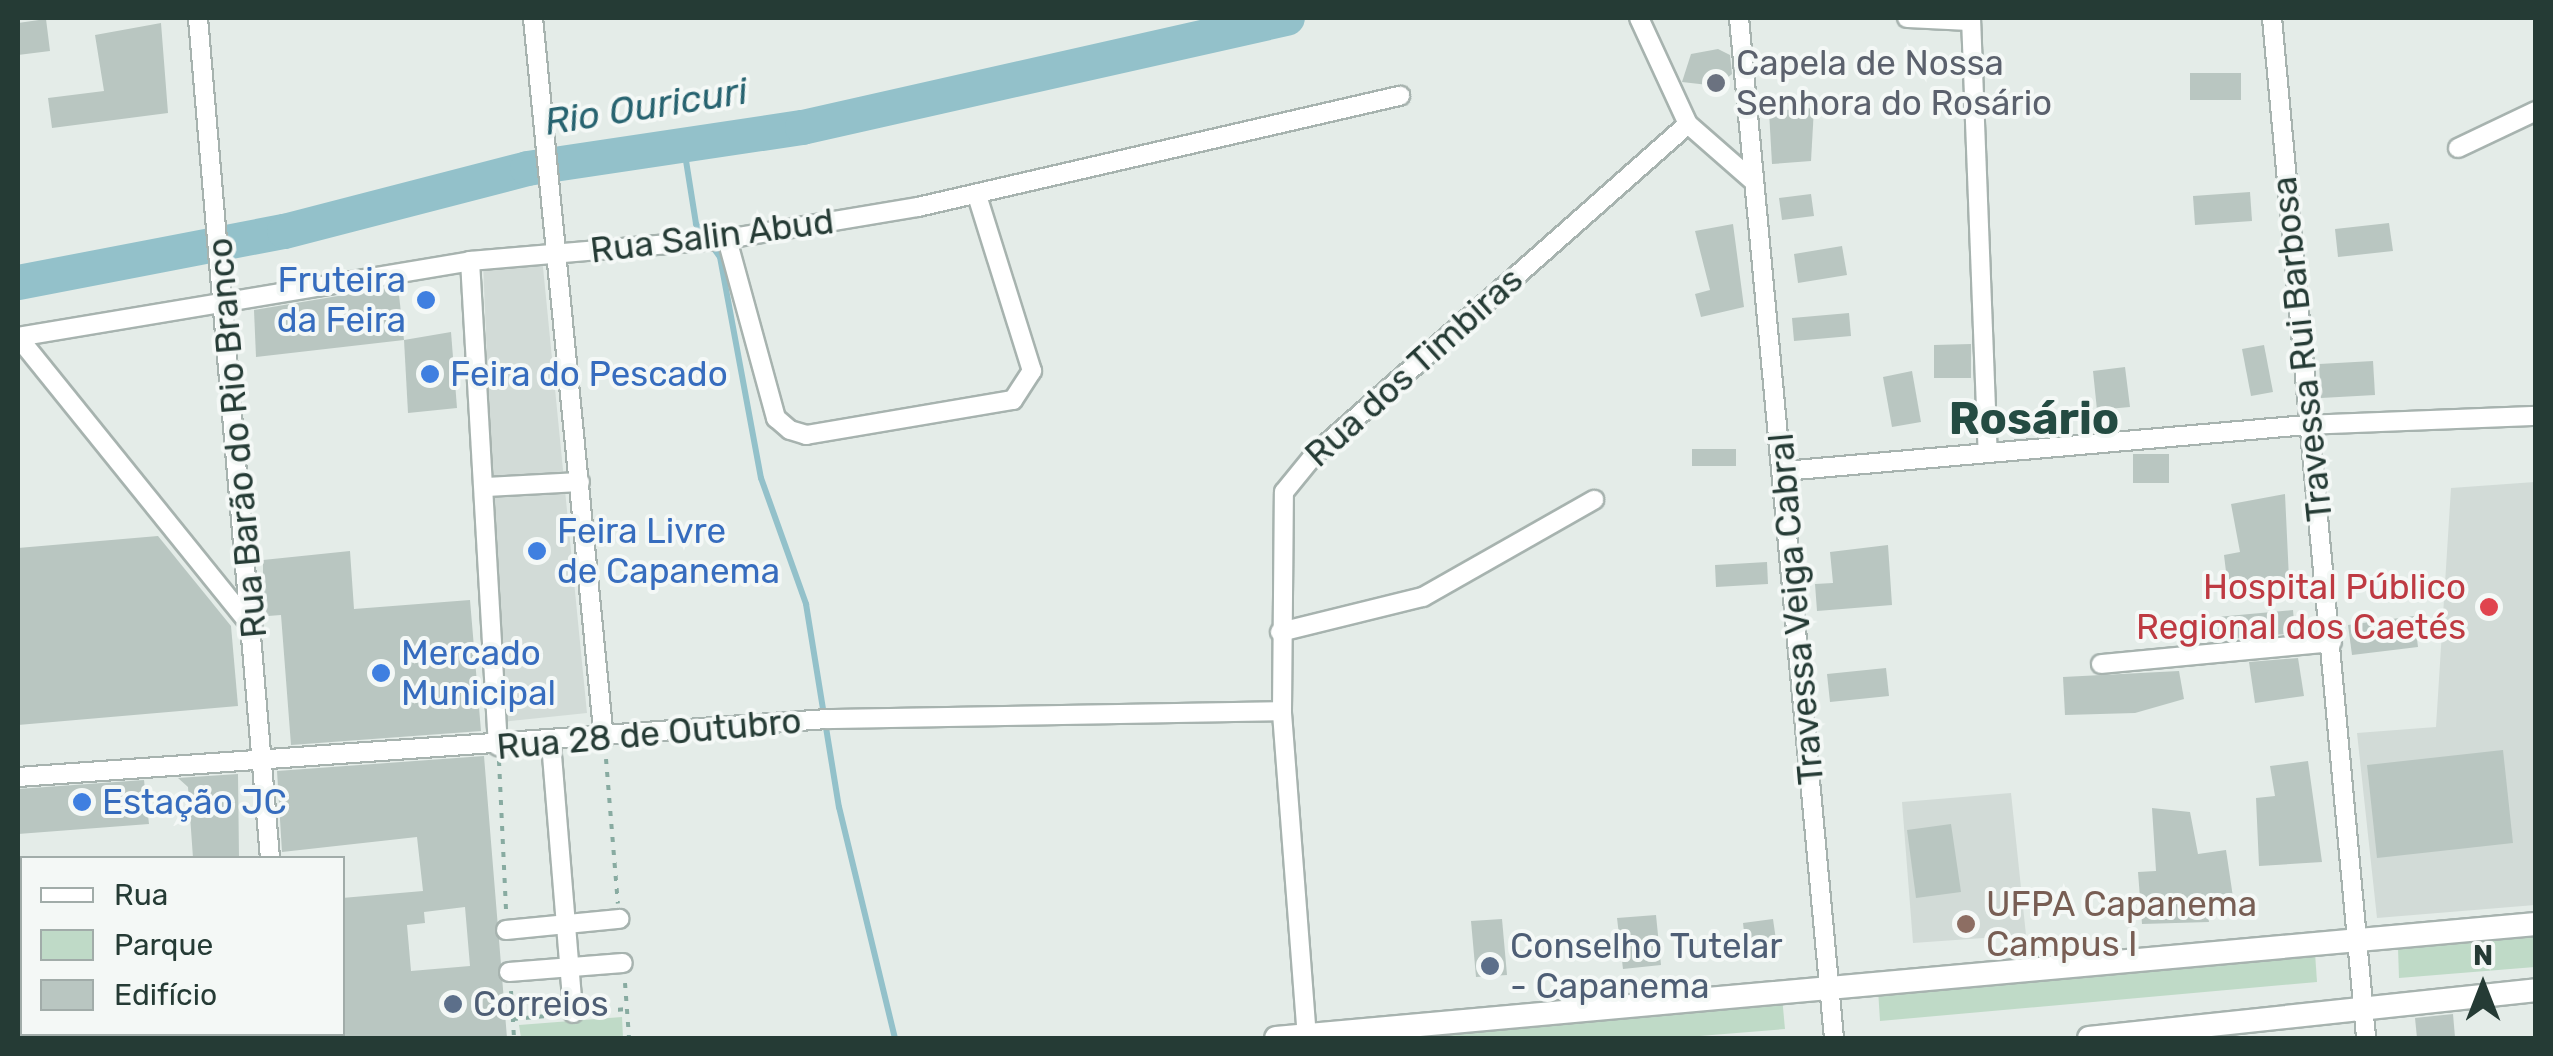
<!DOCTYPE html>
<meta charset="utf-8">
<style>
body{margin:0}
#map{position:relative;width:2553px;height:1056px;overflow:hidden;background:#e4ece8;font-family:Rubik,sans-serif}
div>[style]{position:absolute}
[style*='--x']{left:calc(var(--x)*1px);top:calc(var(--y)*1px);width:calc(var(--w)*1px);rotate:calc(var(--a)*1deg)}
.built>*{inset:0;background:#d2dbd7}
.green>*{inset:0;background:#bfdac7}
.stream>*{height:6px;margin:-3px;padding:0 3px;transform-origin:3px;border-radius:3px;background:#93c1ca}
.river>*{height:35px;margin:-17.5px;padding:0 17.5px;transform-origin:17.5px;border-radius:17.5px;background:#93c1ca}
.building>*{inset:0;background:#b9c6c1}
.path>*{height:4px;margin-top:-2px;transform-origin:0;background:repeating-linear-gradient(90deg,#88aba1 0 5px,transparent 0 13px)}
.roads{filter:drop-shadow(2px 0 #a7b3af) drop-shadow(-2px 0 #a7b3af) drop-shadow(0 2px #a7b3af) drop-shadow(0 -2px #a7b3af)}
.street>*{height:18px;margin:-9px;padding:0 9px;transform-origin:9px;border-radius:9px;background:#fff}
.secondary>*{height:22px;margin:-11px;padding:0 11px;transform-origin:11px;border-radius:11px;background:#fff}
.dots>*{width:28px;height:28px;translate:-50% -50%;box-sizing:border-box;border:5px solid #f4f8f6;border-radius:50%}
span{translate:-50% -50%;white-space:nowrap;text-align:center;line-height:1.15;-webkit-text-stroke:8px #f4f8f6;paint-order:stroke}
.worship-label{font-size:35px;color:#5b616d}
.left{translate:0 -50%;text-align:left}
.street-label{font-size:35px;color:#253b35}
.shop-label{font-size:35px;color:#366cbe}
.right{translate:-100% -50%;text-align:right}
.health-label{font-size:35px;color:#be3a42}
.education-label{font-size:35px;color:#785e54}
.service-label{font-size:35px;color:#4e5e75}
.water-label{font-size:38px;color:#276370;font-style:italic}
.district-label{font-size:45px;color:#244b42;font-weight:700}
.frame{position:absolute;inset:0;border:20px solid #253b35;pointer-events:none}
.legend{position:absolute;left:20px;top:856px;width:325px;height:180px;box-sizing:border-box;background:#f4f8f6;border:2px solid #a1aca9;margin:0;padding:12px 18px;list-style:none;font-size:30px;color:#253b35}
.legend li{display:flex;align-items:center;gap:20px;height:50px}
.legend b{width:50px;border:2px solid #a1aca9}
.north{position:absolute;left:2433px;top:936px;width:100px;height:100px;-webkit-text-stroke:8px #f4f8f6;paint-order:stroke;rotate:0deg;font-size:28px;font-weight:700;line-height:40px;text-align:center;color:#253b35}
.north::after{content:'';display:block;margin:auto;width:35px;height:45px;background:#253b35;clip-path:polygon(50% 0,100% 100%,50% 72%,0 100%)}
</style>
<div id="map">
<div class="built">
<i style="clip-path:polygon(542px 257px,587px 713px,502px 722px,483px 262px)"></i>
<i style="clip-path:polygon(2535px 482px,2535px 905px,2377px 918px,2357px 733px,2436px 727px,2451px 488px)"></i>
<i style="clip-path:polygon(2011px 793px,2026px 935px,1913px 943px,1902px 802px)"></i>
</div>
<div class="green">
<i style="clip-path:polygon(2535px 937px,2535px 967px,2399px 978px,2398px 948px)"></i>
<i style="clip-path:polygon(2315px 953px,2317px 982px,1880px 1021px,1878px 989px)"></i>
<i style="clip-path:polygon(1782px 997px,1785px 1029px,1675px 1038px,1359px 1038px)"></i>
<i style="clip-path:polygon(622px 1017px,623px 1038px,521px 1038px,519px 1025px)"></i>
</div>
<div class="stream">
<i style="--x:684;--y:148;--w:77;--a:81"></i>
<i style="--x:696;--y:224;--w:41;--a:54"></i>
<i style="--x:720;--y:257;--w:225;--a:79.5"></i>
<i style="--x:761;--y:478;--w:134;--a:70.3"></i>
<i style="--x:806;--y:604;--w:206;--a:80.8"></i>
<i style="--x:839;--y:807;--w:238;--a:76.4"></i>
</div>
<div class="river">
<i style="--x:18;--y:282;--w:271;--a:-10.9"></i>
<i style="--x:284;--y:231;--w:251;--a:-14.5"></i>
<i style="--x:527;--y:168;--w:278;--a:-8.5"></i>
<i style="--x:802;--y:127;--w:497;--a:-12.7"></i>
</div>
<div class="building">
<i style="clip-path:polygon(46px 19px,50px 51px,18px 55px,18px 23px)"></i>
<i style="clip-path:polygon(161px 23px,168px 113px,52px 128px,48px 98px,104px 91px,95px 35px)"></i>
<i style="clip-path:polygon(1718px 49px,1730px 55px,1732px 74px,1717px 86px,1682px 82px,1691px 54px)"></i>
<i style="clip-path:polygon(2190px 73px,2241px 73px,2241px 100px,2190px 100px)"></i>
<i style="clip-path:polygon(1814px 108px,1811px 161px,1772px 164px,1769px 111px)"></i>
<i style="clip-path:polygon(2250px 192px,2252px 221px,2195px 225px,2193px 196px)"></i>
<i style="clip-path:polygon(1811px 194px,1814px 216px,1782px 220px,1779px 198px)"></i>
<i style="clip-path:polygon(2389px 223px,2393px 251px,2338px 257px,2335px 229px)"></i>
<i style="clip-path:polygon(1733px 224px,1744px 307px,1701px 317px,1695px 294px,1710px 290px,1695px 231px)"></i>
<i style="clip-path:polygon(1842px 246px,1847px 275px,1798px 283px,1794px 254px)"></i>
<i style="clip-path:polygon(398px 286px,404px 340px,256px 357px,254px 310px)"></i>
<i style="clip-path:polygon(1849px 313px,1851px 336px,1794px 341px,1792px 318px)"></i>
<i style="clip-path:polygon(451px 332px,457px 408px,408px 413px,404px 340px)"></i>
<i style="clip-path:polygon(1971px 344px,1971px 378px,1934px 378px,1934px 345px)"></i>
<i style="clip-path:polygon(2264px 345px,2273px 392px,2251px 396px,2242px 349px)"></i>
<i style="clip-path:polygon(2373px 361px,2375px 395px,2321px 398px,2319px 364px)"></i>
<i style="clip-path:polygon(2125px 367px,2130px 407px,2097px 410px,2093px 371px)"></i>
<i style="clip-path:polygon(1912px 371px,1921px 422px,1892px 427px,1883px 377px)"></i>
<i style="clip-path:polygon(1692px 449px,1736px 449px,1736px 466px,1692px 466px)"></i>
<i style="clip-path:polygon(2133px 454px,2169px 454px,2169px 483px,2133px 483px)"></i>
<i style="clip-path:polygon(2285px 494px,2289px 579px,2228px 588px,2224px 555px,2240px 552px,2231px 504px)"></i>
<i style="clip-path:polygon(158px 536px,231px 626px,238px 706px,18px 725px,18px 548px)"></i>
<i style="clip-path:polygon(1888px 545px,1892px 605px,1817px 611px,1815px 584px,1833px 583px,1830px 552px)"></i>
<i style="clip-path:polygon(350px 551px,354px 609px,470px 600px,481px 731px,291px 745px,281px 615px,268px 616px,263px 604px,263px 560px)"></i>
<i style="clip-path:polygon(1767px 562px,1768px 584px,1716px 587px,1715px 565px)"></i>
<i style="clip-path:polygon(2293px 610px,2295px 633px,2219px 640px,2217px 617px)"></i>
<i style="clip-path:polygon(2414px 616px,2418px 647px,2352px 655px,2348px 625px)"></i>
<i style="clip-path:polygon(2298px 658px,2304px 696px,2255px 703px,2249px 662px)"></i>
<i style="clip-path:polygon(1886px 668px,1889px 696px,1830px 702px,1827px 674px)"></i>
<i style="clip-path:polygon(2179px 671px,2184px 699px,2135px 713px,2065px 715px,2063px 677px)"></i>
<i style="clip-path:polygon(2503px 750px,2513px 843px,2377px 858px,2367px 765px)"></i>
<i style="clip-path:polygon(evenodd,484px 756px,507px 1038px,342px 1038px,342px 898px,423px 891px,417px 837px,282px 852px,277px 771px,484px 756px,465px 907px,470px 966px,411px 971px,407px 925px,425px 923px,424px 912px,465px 907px)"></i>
<i style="clip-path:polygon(2308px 761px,2322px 862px,2259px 866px,2256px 798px,2275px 796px,2270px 766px)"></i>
<i style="clip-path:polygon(238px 774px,239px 858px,193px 858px,188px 787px,178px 778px)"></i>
<i style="clip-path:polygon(144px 780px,149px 824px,18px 834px,18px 789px)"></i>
<i style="clip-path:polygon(2152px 808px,2190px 812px,2198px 854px,2226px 850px,2233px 897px,2206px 902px,2209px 922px,2142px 924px,2138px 872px,2156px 871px)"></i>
<i style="clip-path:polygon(1951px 824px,1961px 892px,1916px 898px,1907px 830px)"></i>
<i style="clip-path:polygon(1656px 915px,1661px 965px,1623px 969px,1617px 918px)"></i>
<i style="clip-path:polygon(1502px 919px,1507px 975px,1476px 977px,1471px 921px)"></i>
<i style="clip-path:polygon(1773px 919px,1778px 954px,1747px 958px,1743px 923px)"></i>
<i style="clip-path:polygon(2453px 1014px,2455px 1037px,2417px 1038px,2415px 1018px)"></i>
</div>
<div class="path">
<i style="--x:606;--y:759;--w:145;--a:85.3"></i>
<i style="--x:499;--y:761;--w:150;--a:87.3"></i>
<i style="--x:625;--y:983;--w:55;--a:85.8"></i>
<i style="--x:511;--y:991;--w:47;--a:86.3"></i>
<i style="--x:592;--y:1012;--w:35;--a:-5"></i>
<i style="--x:513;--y:1019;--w:45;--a:-5.1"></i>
</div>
<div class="roads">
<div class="street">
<i style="--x:198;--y:18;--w:843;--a:85.1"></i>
<i style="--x:533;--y:18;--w:724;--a:84.38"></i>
<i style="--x:1639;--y:18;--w:117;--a:65.2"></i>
<i style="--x:1688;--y:124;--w:85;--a:41.2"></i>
<i style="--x:1739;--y:18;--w:1024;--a:84.68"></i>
<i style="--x:1907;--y:18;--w:63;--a:2.7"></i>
<i style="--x:1971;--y:18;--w:435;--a:87.8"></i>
<i style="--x:2272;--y:18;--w:1024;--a:84.73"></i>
<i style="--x:2458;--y:148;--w:86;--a:-25.4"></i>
<i style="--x:727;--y:239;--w:186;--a:74.7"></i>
<i style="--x:776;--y:418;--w:18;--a:41"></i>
<i style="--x:790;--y:430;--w:17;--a:17"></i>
<i style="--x:806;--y:435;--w:210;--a:-9.6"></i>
<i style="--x:1013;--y:400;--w:35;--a:-57"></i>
<i style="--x:1032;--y:371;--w:183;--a:-107.4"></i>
<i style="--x:470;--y:261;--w:486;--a:86.7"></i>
<i style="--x:18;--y:337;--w:458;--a:-9.5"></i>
<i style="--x:470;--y:261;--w:258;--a:-4.9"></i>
<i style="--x:727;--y:239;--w:194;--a:-9.5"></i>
<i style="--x:918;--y:207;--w:495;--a:-13"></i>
<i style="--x:18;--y:337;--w:374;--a:51.1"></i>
<i style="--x:1784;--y:471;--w:525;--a:-5.03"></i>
<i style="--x:2307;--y:425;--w:229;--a:-2.3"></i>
<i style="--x:486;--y:487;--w:94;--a:-3"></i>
<i style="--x:1280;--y:632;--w:147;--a:-13.8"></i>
<i style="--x:1423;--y:597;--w:197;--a:-29.6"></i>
<i style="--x:2101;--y:664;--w:232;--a:-5.4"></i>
<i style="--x:551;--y:743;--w:271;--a:85.3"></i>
<i style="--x:18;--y:777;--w:812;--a:-4.1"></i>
<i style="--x:828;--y:719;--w:454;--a:-1"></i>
<i style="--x:506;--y:930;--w:114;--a:-5.6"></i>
<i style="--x:509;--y:972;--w:114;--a:-4.5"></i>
<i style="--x:282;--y:1034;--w:4;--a:76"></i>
<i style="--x:1307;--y:1038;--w:328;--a:-94.4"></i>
<i style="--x:1282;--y:711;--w:219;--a:-89.5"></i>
<i style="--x:1284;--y:492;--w:49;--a:-50.8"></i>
<i style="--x:1315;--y:454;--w:498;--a:-41.5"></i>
</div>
<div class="secondary">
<i style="--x:1276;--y:1038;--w:1265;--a:-5.17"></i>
<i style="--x:2089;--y:1038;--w:450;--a:-6.1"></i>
</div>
</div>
<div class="dots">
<i style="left:1716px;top:83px;background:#6b7280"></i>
<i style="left:426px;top:300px;background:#3f7fe0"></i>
<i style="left:430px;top:374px;background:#3f7fe0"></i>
<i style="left:537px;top:551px;background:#3f7fe0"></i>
<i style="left:2489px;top:607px;background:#e0444e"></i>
<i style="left:381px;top:673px;background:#3f7fe0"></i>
<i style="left:82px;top:802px;background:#3f7fe0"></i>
<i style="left:1966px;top:924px;background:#8d6e63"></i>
<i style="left:1490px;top:966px;background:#5c6f8a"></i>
<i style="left:453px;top:1004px;background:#5c6f8a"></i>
</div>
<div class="worship-label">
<span class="left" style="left:1736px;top:83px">Capela de Nossa<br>Senhora do Rosário</span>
</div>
<div class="street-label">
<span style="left:712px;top:236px;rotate:-7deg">Rua Salin Abud</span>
<span style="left:2302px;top:349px;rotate:-96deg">Travessa Rui Barbosa</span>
<span style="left:1414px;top:367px;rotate:-42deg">Rua dos Timbiras</span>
<span style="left:237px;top:438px;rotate:-95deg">Rua Barão do Rio Branco</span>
<span style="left:1796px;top:609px;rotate:-95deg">Travessa Veiga Cabral</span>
<span style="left:649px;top:734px;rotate:-5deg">Rua 28 de Outubro</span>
</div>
<div class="shop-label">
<span class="right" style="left:406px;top:300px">Fruteira<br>da Feira</span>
<span class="left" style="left:450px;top:374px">Feira do Pescado</span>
<span class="left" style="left:557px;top:551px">Feira Livre<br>de Capanema</span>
<span class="left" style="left:401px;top:673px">Mercado<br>Municipal</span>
<span class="left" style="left:102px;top:802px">Estação JC</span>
</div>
<div class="health-label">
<span class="right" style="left:2466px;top:607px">Hospital Público<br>Regional dos Caetés</span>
</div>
<div class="education-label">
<span class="left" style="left:1986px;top:924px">UFPA Capanema<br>Campus I</span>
</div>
<div class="service-label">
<span class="left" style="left:1510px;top:966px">Conselho Tutelar<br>- Capanema</span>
<span class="left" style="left:473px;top:1004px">Correios</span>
</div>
<div class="water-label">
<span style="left:646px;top:107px;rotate:-9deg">Rio Ouricuri</span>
</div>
<div class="district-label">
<span style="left:2034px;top:419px">Rosário</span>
</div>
<div class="frame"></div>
<ul class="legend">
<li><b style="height:12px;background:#fff"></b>Rua</li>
<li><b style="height:28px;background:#bfdac7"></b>Parque</li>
<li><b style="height:28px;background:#b9c6c1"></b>Edifício</li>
</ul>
<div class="north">N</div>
</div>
